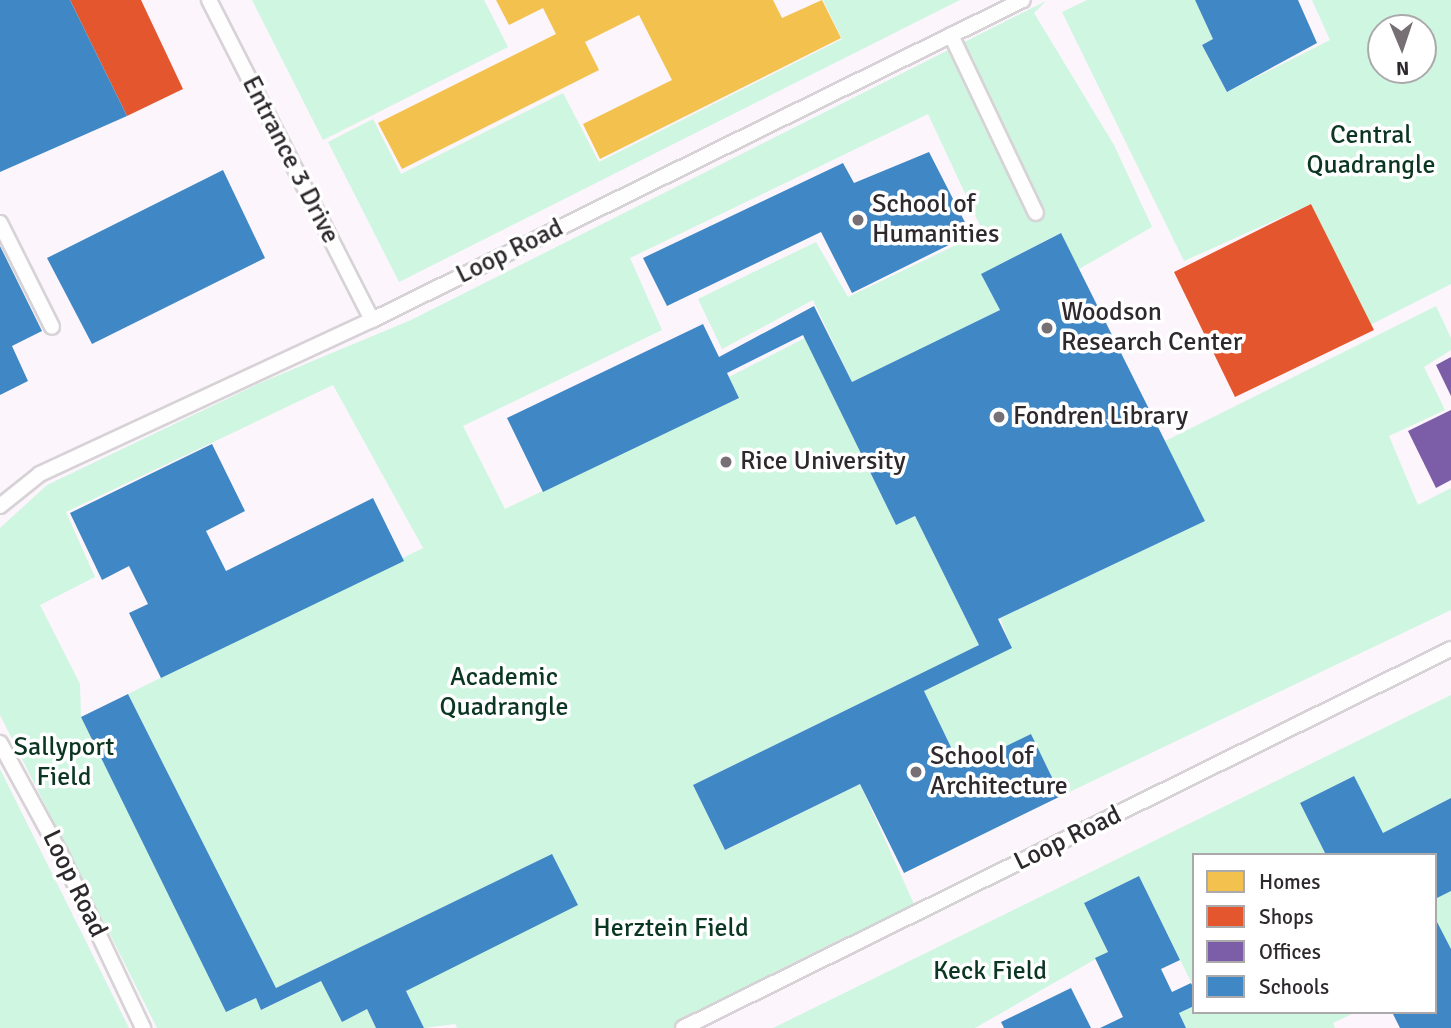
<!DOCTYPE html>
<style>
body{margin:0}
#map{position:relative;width:1451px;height:1028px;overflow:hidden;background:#fcf5fb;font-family:Signika,sans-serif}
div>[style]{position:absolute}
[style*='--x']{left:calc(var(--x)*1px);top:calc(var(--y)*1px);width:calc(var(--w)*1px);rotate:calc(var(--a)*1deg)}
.green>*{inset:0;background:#cef6e1}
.homes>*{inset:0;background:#f2c14e}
.shops>*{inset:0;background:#e4572e}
.offices>*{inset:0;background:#7b5ea7}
.schools>*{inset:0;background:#3f88c5}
.roads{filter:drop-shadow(2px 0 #d7d2d6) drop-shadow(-2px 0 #d7d2d6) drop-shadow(0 2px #d7d2d6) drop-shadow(0 -2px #d7d2d6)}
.lane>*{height:14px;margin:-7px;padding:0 7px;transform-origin:7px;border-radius:7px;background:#fffefe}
.dots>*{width:19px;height:19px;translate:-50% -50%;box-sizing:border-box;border:4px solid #fff;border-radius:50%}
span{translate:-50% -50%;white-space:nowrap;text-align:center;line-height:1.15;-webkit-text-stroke:7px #fff;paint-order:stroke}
.park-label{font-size:26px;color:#0b3622}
.street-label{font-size:26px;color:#2e292d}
.poi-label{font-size:26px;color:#2e292d}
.left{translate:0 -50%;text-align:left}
.legend{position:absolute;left:1192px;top:853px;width:245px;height:161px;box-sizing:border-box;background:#fff;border:2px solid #aba9ab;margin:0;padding:9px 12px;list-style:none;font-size:21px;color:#2e292d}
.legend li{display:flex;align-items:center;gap:14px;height:35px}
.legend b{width:35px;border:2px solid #aba9ab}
.north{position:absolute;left:1367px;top:14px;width:70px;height:70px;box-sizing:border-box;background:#fff;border:2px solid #aba9ab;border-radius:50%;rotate:178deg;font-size:19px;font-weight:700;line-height:28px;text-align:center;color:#2e292d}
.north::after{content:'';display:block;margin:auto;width:24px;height:32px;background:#767075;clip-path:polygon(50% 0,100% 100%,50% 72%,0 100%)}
</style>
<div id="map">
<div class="green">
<i style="clip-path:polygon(252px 0,484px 0,508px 47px,323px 140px)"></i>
<i style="clip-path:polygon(823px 0,960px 0,399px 282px,328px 142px,373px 119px,401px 174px,563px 93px,599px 162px,842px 39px)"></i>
<i style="clip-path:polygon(evenodd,1087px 0,1195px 0,1213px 39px,1202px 45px,1227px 92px,1330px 40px,1312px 0,1451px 0,1451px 284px,1370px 325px,1311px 204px,1184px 261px,1062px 12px,1087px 0,1381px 28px,1423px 28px,1423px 70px,1381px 70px,1381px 28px)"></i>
<i style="clip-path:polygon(1046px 1px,1034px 13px,1114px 145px,1152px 227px,1079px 269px,1060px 233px,981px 274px,1000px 310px,852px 382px,813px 300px,722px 349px,698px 299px,816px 242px,848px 297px,983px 232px,928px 114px,630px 258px,662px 330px,463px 426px,505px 509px,739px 398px,729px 377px,805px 338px,896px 525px,915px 516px,979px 645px,693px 785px,726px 850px,860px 784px,918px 913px,686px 1028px,457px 1028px,455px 1024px,424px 1028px,406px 991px,552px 854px,276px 988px,128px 694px,423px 548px,333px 385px,66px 512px,95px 577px,40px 605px,80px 684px,81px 717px,226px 1011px,256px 998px,262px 1010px,321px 981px,342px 1021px,367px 1009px,376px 1028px,157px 1028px,0 715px,0 528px,47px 485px,260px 383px,411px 320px)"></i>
<i style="clip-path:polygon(1436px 306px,1451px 338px,1451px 350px,1424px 367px,1445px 410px,1389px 436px,1418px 505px,1451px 488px,1451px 610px,1061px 796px,1031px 734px,961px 768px,924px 691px,1011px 647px,1000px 618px,1205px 521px,1165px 441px)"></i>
<i style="clip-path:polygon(1451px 695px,1451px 798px,1383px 833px,1353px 776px,1300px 804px,1326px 855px,1194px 855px,1194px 988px,1139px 876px,1084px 903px,1108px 952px,975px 1028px,773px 1028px)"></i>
<i style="clip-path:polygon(0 769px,129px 1028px,0 1028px)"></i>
<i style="clip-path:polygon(1451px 891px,1451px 949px,1435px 918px,1435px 899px)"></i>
<i style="clip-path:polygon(1194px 1006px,1194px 1012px,1356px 1012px,1333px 1023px,1335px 1028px,1186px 1028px,1179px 1013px)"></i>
</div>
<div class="homes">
<i style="clip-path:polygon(496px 0,773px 0,782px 18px,822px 0,841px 38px,600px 159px,583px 124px,672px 80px,639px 15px,585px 42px,599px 70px,402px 169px,378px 123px,556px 34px,543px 8px,509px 25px)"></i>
</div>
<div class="shops">
<i style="clip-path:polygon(70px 0,141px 0,183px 89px,127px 116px)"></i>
<i style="clip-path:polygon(1311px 204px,1374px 330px,1235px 397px,1174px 272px)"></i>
</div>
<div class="offices">
<i style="clip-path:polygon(1451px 357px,1451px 396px,1436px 365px)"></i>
<i style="clip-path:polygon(1451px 410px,1451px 480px,1436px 488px,1408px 431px)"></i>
</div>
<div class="schools">
<i style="clip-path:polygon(0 0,70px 0,127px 116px,0 172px)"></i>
<i style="clip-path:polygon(1195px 0,1298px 0,1317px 43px,1227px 92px,1202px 45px,1213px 39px)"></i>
<i style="clip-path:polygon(929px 152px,971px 234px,852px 293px,821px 232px,667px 306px,643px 258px,843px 163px,854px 183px)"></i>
<i style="clip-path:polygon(223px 170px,265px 258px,92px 344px,47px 258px)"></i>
<i style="clip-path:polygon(1061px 233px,1205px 521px,998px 619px,1012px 648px,924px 691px,961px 768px,1031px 734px,1061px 796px,904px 873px,860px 784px,725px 850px,693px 785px,979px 645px,915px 516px,896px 525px,803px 335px,727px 373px,739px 398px,543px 492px,507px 418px,703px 324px,719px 357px,814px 306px,852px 382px,1000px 310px,981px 274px)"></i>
<i style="clip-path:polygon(0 246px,42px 331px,12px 346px,28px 381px,0 395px)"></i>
<i style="clip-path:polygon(212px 444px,245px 511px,206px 531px,226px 571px,373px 498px,404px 561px,161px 678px,129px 613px,148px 604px,129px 566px,102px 580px,70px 513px)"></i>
<i style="clip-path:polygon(128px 694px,276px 988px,552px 854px,578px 905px,406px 991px,424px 1028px,376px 1028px,367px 1009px,342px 1022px,321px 981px,261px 1010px,256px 998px,226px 1012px,81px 717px)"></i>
<i style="clip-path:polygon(1354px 776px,1383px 833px,1451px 798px,1451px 891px,1435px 899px,1435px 855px,1326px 855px,1300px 803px)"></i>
<i style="clip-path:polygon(1139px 876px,1180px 960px,1161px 969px,1172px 992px,1191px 983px,1194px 989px,1194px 1006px,1179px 1013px,1186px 1028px,1100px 1028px,1123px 1017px,1095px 958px,1108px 952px,1084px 903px)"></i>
<i style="clip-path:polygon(1435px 918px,1451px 949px,1451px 1028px,1400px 1028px,1392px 1012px,1435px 1012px)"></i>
<i style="clip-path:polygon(1071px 988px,1091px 1028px,1004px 1028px,1001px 1022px)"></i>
</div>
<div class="roads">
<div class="lane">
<i style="--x:209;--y:0;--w:359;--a:63"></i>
<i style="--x:951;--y:35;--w:197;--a:64.5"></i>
<i style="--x:0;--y:223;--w:116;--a:63.4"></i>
<i style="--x:0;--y:506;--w:51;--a:-38.7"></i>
<i style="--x:40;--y:474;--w:366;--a:-24.9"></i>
<i style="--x:372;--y:320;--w:725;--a:-26.18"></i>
<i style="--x:0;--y:743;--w:125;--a:61.4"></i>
<i style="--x:60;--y:853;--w:194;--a:64.6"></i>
<i style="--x:683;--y:1028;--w:856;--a:-26.27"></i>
</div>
</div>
<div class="dots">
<i style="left:858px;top:220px;background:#767075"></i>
<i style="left:1047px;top:328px;background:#767075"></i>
<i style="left:999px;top:417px;background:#767075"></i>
<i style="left:726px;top:462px;background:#767075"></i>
<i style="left:916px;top:772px;background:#767075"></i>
</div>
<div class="park-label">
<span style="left:1371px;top:151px">Central<br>Quadrangle</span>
<span style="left:504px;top:693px">Academic<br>Quadrangle</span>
<span style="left:64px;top:763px">Sallyport<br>Field</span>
<span style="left:671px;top:929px">Herztein Field</span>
<span style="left:990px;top:972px">Keck Field</span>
</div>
<div class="street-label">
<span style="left:290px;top:160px;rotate:63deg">Entrance 3 Drive</span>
<span style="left:510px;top:252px;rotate:-26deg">Loop Road</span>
<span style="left:1068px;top:839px;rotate:-26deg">Loop Road</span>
<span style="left:74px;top:884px;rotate:64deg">Loop Road</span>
</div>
<div class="poi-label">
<span class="left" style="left:872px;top:220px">School of<br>Humanities</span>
<span class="left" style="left:1061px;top:328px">Woodson<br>Research Center</span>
<span class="left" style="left:1013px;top:417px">Fondren Library</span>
<span class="left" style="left:740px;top:462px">Rice University</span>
<span class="left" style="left:930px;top:772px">School of<br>Architecture</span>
</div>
<ul class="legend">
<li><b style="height:19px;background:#f2c14e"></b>Homes</li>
<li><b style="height:19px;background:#e4572e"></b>Shops</li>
<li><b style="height:19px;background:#7b5ea7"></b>Offices</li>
<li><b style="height:19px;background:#3f88c5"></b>Schools</li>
</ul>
<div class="north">N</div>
</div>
